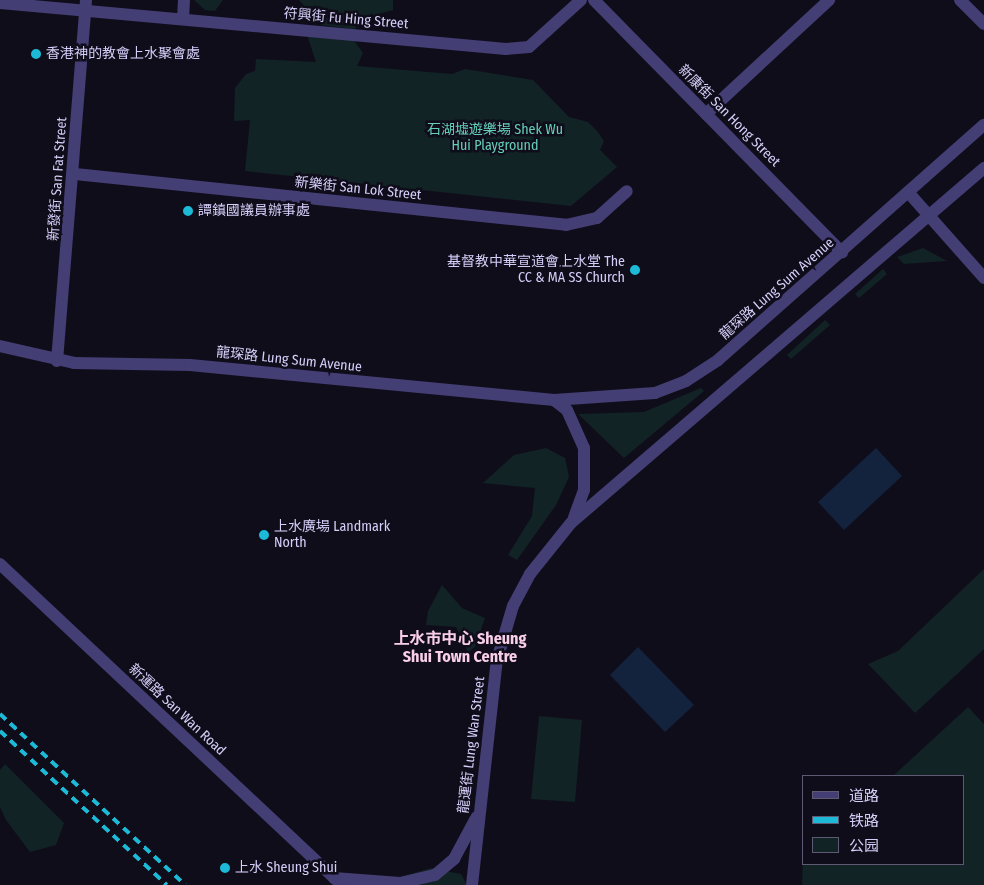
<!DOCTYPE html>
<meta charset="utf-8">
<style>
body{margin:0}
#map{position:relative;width:984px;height:885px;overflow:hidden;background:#100d1b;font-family:"Fira Sans Condensed","Noto Sans SC",sans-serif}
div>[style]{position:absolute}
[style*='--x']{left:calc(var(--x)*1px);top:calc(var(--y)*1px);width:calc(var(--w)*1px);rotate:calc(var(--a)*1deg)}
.green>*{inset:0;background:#112324}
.water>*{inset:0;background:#13233e}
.minor>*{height:12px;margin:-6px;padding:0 6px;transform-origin:6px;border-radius:6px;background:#433e74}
.rail>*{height:4px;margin-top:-2px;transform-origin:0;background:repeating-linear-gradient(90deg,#1cbad6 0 8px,transparent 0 14px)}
.dots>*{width:14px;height:14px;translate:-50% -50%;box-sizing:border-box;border:2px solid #100d1b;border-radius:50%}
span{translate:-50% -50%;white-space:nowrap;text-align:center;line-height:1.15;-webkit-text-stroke:5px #100d1b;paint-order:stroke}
.street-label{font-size:14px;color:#d5cef8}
.poi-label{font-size:14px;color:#d5cef8}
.left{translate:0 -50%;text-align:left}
.right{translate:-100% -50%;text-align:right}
.park-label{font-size:14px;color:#64ceb9}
.quarter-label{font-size:16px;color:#f9cfe8;font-weight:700}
.legend{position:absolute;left:802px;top:775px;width:162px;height:90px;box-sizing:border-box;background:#100d1b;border:1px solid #5f5a73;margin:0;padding:6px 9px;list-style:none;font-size:15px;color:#d5cef8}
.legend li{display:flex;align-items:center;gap:10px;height:25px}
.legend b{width:25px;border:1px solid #5f5a73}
</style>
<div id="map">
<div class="green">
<i style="clip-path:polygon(194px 0,223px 0,215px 11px,205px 10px)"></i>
<i style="clip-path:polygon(299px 0,393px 0,393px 10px,375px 15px,354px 29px,346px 28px,321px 25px)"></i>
<i style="clip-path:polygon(318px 28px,348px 32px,363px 53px,357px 66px,452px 74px,465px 69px,533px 80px,569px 117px,588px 122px,597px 131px,604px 141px,600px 150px,617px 167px,571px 206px,245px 171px,250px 120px,234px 121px,235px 88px,246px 74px,255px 71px,256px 59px,316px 62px,308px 38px)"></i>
<i style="clip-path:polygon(923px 248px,947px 261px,904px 264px,897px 257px)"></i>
<i style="clip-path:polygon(883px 269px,887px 274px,859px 298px,855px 294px)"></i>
<i style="clip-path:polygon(825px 320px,830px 325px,791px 359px,787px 355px)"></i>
<i style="clip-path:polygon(701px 388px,704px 391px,624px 458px,578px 414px,644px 412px)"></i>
<i style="clip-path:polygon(546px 448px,565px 458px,569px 477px,556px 505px,517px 560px,508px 555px,532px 516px,535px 488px,483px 483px,514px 455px)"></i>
<i style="clip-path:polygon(984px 569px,984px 649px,915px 713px,868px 664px,898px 651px)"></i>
<i style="clip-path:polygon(442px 585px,462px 608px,485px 618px,475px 647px,468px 652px,456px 627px,426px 625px,428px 611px)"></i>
<i style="clip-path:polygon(968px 707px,984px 724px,984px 885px,802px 885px,803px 860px,963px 864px,963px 776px,893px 776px)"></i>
<i style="clip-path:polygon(539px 716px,582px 720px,575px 802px,531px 799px)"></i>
<i style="clip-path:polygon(5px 764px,64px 823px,56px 845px,30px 852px,6px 820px,0 807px,0 770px)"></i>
<i style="clip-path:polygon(431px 868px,461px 874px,467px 885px,389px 885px,397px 878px)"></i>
</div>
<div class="water">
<i style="clip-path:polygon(876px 448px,902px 476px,844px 530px,818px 502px)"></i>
<i style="clip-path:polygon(638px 647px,694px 705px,665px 732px,610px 675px)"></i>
</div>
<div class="minor">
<i style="--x:594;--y:0;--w:354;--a:45.5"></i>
<i style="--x:960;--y:0;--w:34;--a:45"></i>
<i style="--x:0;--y:3;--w:508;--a:5.19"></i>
<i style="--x:506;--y:49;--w:23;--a:-5"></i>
<i style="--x:529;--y:47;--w:70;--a:-42.1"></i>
<i style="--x:183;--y:19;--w:19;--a:-87"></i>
<i style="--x:706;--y:114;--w:168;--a:-42.8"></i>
<i style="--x:75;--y:174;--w:494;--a:5.9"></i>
<i style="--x:566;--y:225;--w:32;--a:-13"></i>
<i style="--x:597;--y:218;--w:40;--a:-42"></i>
<i style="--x:908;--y:192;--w:115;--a:48.5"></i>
<i style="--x:0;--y:346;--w:76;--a:12.9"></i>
<i style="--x:74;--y:363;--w:116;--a:1"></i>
<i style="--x:190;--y:365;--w:366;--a:5.5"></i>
<i style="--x:554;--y:400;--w:101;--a:-4"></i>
<i style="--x:655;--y:393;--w:33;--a:-21"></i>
<i style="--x:686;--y:381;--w:38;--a:-33"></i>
<i style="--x:718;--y:360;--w:355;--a:-41.5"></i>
<i style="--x:57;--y:361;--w:362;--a:-85.4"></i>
<i style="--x:554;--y:400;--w:16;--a:38"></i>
<i style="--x:567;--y:410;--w:42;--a:65.9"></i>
<i style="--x:584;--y:448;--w:42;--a:90"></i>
<i style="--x:584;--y:490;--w:30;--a:110"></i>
<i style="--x:0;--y:564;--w:469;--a:43.2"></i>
<i style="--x:334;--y:878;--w:66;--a:4.3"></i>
<i style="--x:400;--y:883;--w:36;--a:-13"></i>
<i style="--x:435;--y:875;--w:25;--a:-40"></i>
<i style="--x:454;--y:859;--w:47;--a:-61.8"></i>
<i style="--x:472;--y:885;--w:226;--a:-83.7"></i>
<i style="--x:497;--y:660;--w:56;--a:-73.5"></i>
<i style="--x:513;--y:606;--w:36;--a:-62"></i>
<i style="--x:530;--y:574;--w:65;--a:-51.2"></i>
<i style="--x:571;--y:523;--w:545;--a:-40.68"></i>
</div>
<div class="rail">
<i style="--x:0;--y:714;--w:252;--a:42.7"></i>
<i style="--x:0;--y:731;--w:227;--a:42.7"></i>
</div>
<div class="dots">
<i style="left:36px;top:54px;background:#1cbad6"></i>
<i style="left:188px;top:211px;background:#1cbad6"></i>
<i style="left:635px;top:270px;background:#1cbad6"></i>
<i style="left:264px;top:535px;background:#1cbad6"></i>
<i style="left:225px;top:868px;background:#1cbad6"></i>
</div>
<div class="street-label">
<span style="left:346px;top:19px;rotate:5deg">符興街 Fu Hing Street</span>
<span style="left:729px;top:116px;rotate:45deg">新康街 San Hong Street</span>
<span style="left:58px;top:179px;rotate:-86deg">新發街 San Fat Street</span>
<span style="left:358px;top:189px;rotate:6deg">新樂街 San Lok Street</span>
<span style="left:777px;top:289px;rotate:-41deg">龍琛路 Lung Sum Avenue</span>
<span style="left:289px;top:360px;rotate:6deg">龍琛路 Lung Sum Avenue</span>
<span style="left:177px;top:710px;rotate:43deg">新運路 San Wan Road</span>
<span style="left:472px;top:745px;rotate:-83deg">龍運街 Lung Wan Street</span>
</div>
<div class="poi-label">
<span class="left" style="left:46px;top:54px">香港神的教會上水聚會處</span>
<span class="left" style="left:198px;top:211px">譚鎮國議員辦事處</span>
<span class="right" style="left:625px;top:270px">基督教中華宣道會上水堂 The<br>CC &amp; MA SS Church</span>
<span class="left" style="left:274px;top:535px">上水廣場 Landmark<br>North</span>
<span class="left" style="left:235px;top:868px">上水 Sheung Shui</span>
</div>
<div class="park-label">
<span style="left:495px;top:138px">石湖墟遊樂場 Shek Wu<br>Hui Playground</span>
</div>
<div class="quarter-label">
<span style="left:460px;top:648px">上水市中心 Sheung<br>Shui Town Centre</span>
</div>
<ul class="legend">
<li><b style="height:6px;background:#433e74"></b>道路</li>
<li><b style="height:6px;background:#1cbad6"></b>铁路</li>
<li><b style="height:14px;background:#112324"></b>公园</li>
</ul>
</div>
